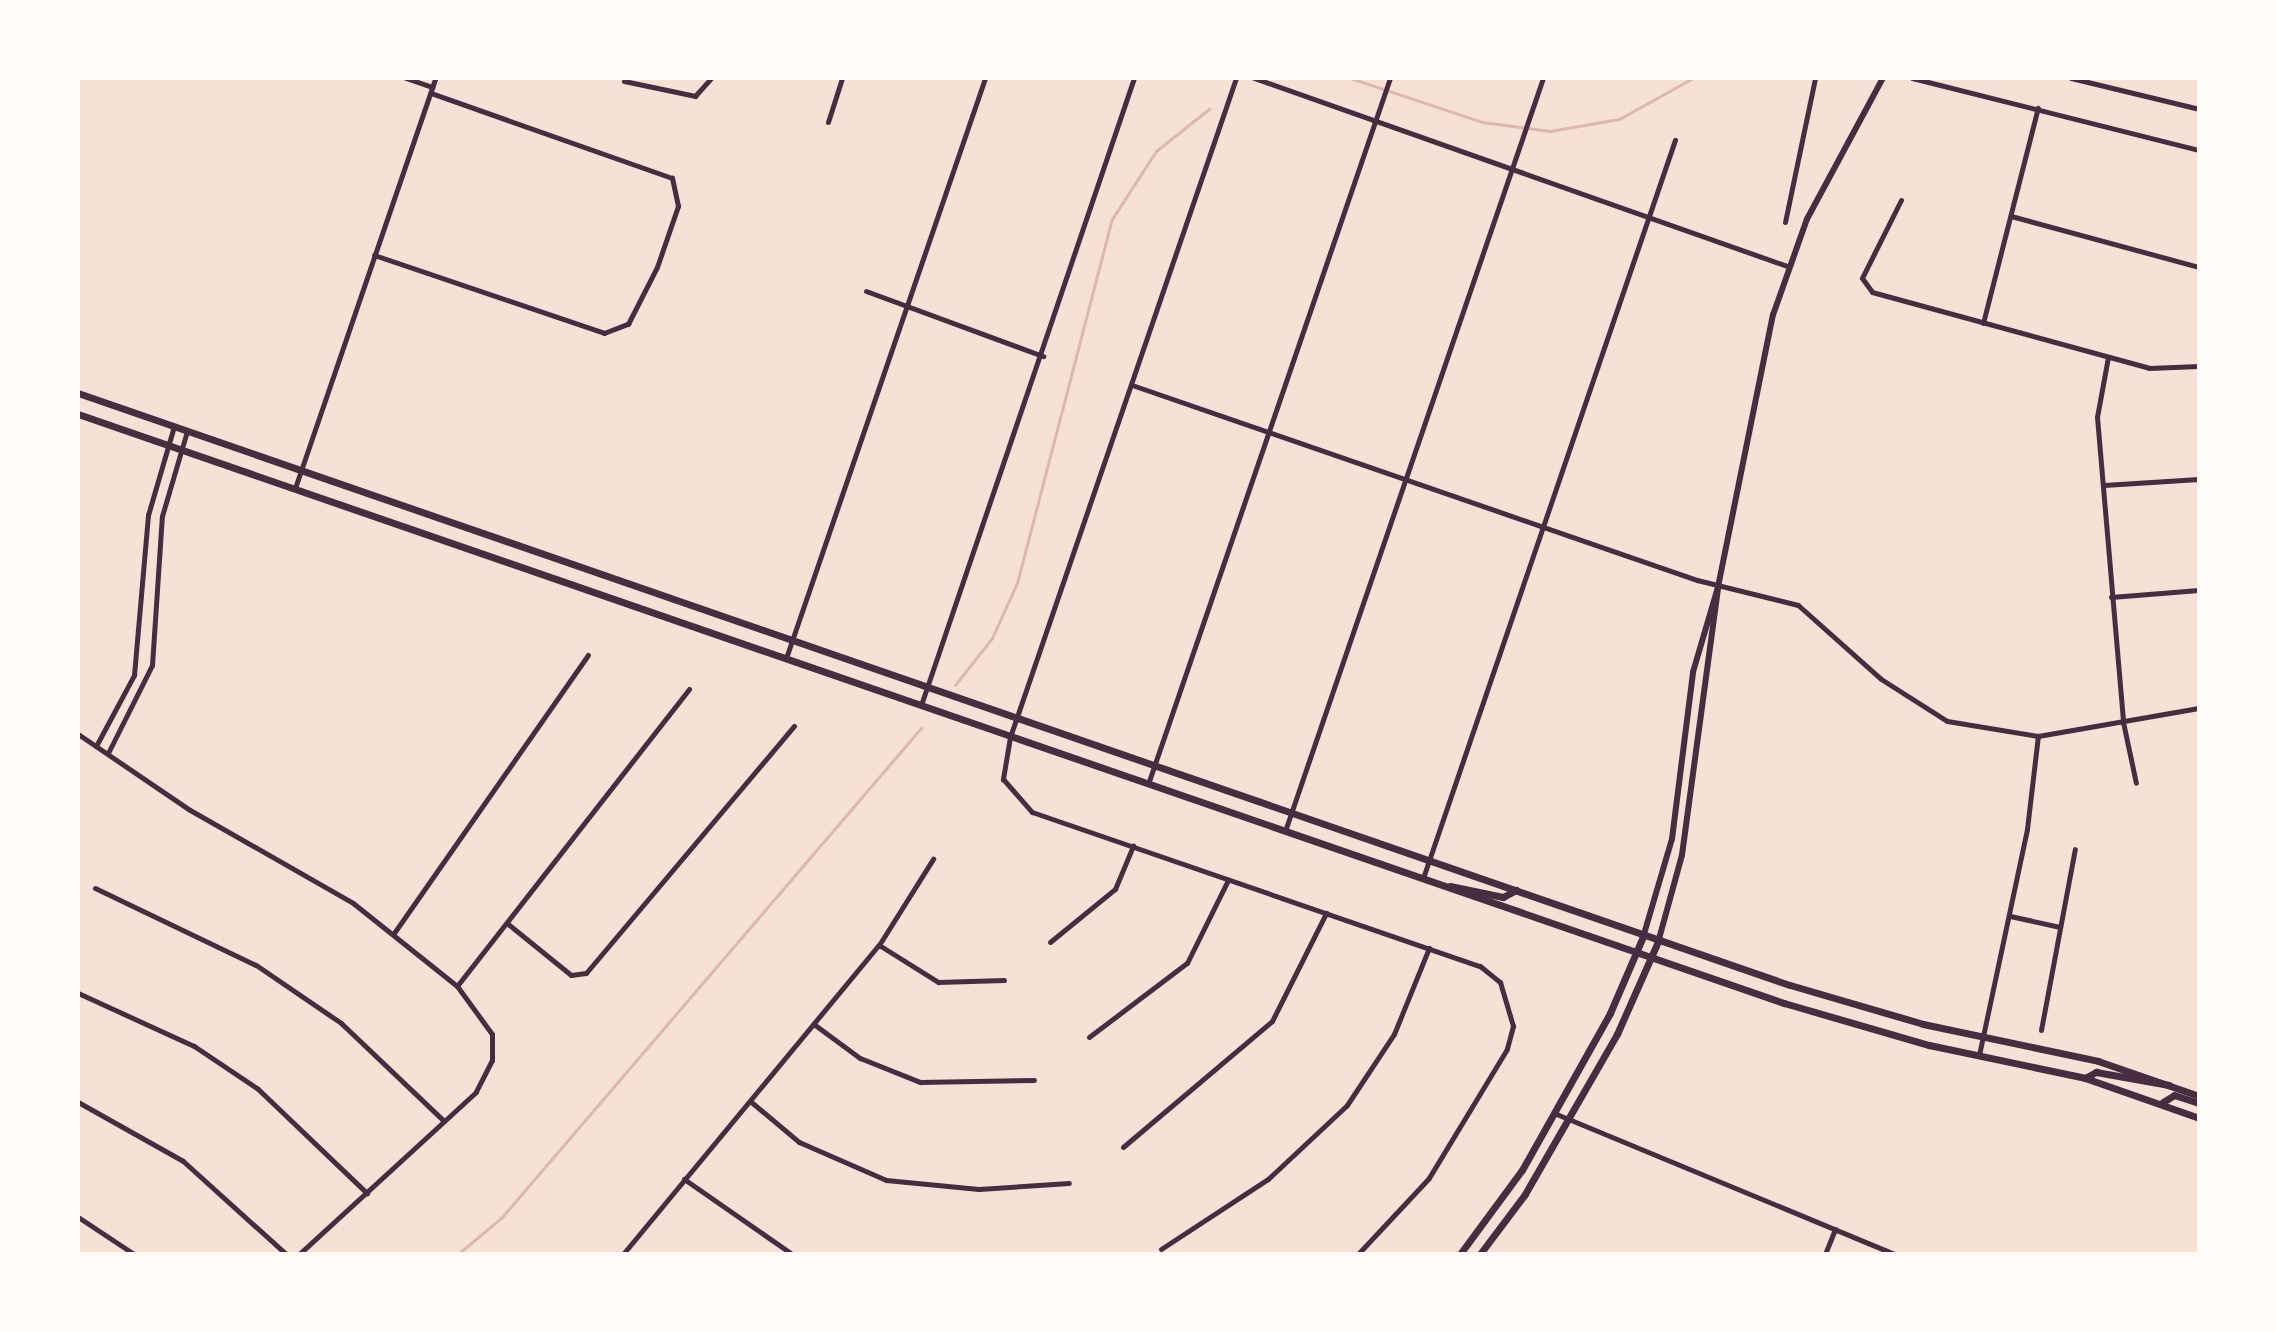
<!DOCTYPE html>
<style>
body{margin:0}
#map{position:relative;width:2277px;height:1332px;overflow:hidden;background:#f7e1d7;font-family:Commissioner,sans-serif}
div>[style]{position:absolute}
[style*='--x']{left:calc(var(--x)*1px);top:calc(var(--y)*1px);width:calc(var(--w)*1px);rotate:calc(var(--a)*1deg)}
.stream>*{height:3px;margin:-1.5px;padding:0 1.5px;transform-origin:1.5px;border-radius:1.5px;background:#dcb8b0}
.minor>*{height:5px;margin:-2.5px;padding:0 2.5px;transform-origin:2.5px;border-radius:2.5px;background:#4a2c40}
.tertiary>*{height:6px;margin:-3px;padding:0 3px;transform-origin:3px;border-radius:3px;background:#4a2c40}
.secondary>*{height:7px;margin:-3.5px;padding:0 3.5px;transform-origin:3.5px;border-radius:3.5px;background:#4a2c40}
span{translate:-50% -50%;white-space:nowrap;text-align:center;line-height:1.15;-webkit-text-stroke:8px #fffaf5;paint-order:stroke}
.frame{position:absolute;inset:0;border:80px solid #fffaf5;pointer-events:none}
</style>
<div id="map">
<div class="stream">
<i style="--x:1350;--y:78;--w:139;--a:18.4"></i>
<i style="--x:1482;--y:122;--w:69;--a:7.5"></i>
<i style="--x:1550;--y:131;--w:70;--a:-9.9"></i>
<i style="--x:1619;--y:119;--w:85;--a:-29"></i>
<i style="--x:955;--y:685;--w:60;--a:-51.8"></i>
<i style="--x:992;--y:638;--w:60;--a:-65.6"></i>
<i style="--x:1017;--y:583;--w:376;--a:-75.4"></i>
<i style="--x:1112;--y:219;--w:81;--a:-57.1"></i>
<i style="--x:1156;--y:151;--w:68;--a:-38.4"></i>
<i style="--x:458;--y:1254;--w:57;--a:-40.1"></i>
<i style="--x:502;--y:1217;--w:644;--a:-49.41"></i>
</div>
<div class="minor">
<i style="--x:406;--y:78;--w:28;--a:19"></i>
<i style="--x:1236;--y:78;--w:697;--a:108.93"></i>
<i style="--x:1010;--y:737;--w:43;--a:99.5"></i>
<i style="--x:1003;--y:779;--w:44;--a:48.7"></i>
<i style="--x:1032;--y:812;--w:474;--a:19"></i>
<i style="--x:1480;--y:966;--w:26;--a:39"></i>
<i style="--x:1500;--y:982;--w:46;--a:73.5"></i>
<i style="--x:1513;--y:1026;--w:24;--a:105"></i>
<i style="--x:1507;--y:1049;--w:151;--a:121.2"></i>
<i style="--x:1429;--y:1178;--w:104;--a:133.1"></i>
<i style="--x:1254;--y:78;--w:565;--a:19.43"></i>
<i style="--x:1912;--y:78;--w:296;--a:14.1"></i>
<i style="--x:2071;--y:78;--w:132;--a:13.6"></i>
<i style="--x:624;--y:81;--w:73;--a:11.9"></i>
<i style="--x:695;--y:96;--w:24;--a:-48"></i>
<i style="--x:828;--y:122;--w:46;--a:-72.3"></i>
<i style="--x:1901;--y:200;--w:87;--a:116.6"></i>
<i style="--x:1862;--y:278;--w:17;--a:54"></i>
<i style="--x:1872;--y:292;--w:287;--a:15.3"></i>
<i style="--x:2149;--y:368;--w:50;--a:-2.3"></i>
<i style="--x:2011;--y:216;--w:195;--a:15.2"></i>
<i style="--x:1785;--y:222;--w:147;--a:-78.2"></i>
<i style="--x:374;--y:255;--w:243;--a:18.7"></i>
<i style="--x:604;--y:333;--w:26;--a:-21"></i>
<i style="--x:628;--y:324;--w:64;--a:-63"></i>
<i style="--x:657;--y:267;--w:65;--a:-71"></i>
<i style="--x:678;--y:206;--w:29;--a:-102"></i>
<i style="--x:672;--y:178;--w:256;--a:-160.6"></i>
<i style="--x:866;--y:291;--w:189;--a:20.2"></i>
<i style="--x:1983;--y:323;--w:222;--a:-75.7"></i>
<i style="--x:2108;--y:357;--w:61;--a:100.4"></i>
<i style="--x:2097;--y:417;--w:306;--a:85.1"></i>
<i style="--x:2123;--y:722;--w:62;--a:78"></i>
<i style="--x:1132;--y:385;--w:598;--a:19.04"></i>
<i style="--x:1697;--y:580;--w:104;--a:13.9"></i>
<i style="--x:1798;--y:605;--w:111;--a:41.7"></i>
<i style="--x:1881;--y:679;--w:78;--a:32.5"></i>
<i style="--x:1947;--y:721;--w:92;--a:9.4"></i>
<i style="--x:2038;--y:736;--w:163;--a:-9.9"></i>
<i style="--x:2104;--y:485;--w:95;--a:-3.6"></i>
<i style="--x:295;--y:488;--w:433;--a:-71.1"></i>
<i style="--x:2111;--y:597;--w:88;--a:-4.5"></i>
<i style="--x:786;--y:658;--w:613;--a:-71.06"></i>
<i style="--x:921;--y:705;--w:662;--a:-71.24"></i>
<i style="--x:78;--y:734;--w:135;--a:34.2"></i>
<i style="--x:190;--y:810;--w:188;--a:29.7"></i>
<i style="--x:353;--y:903;--w:133;--a:38.6"></i>
<i style="--x:457;--y:986;--w:59;--a:53.9"></i>
<i style="--x:492;--y:1034;--w:26;--a:90"></i>
<i style="--x:492;--y:1060;--w:36;--a:117"></i>
<i style="--x:476;--y:1092;--w:240;--a:137.5"></i>
<i style="--x:96;--y:746;--w:81;--a:-61.8"></i>
<i style="--x:134;--y:675;--w:161;--a:-85"></i>
<i style="--x:148;--y:515;--w:93;--a:-73.7"></i>
<i style="--x:108;--y:753;--w:98;--a:-63.4"></i>
<i style="--x:152;--y:665;--w:149;--a:-86.2"></i>
<i style="--x:162;--y:516;--w:89;--a:-73.6"></i>
<i style="--x:1148;--y:784;--w:746;--a:-71.08"></i>
<i style="--x:1285;--y:831;--w:796;--a:-71.09"></i>
<i style="--x:1423;--y:878;--w:780;--a:-71.15"></i>
<i style="--x:95;--y:888;--w:178;--a:25.6"></i>
<i style="--x:256;--y:965;--w:103;--a:34.3"></i>
<i style="--x:341;--y:1023;--w:142;--a:43.6"></i>
<i style="--x:2010;--y:916;--w:51;--a:12.4"></i>
<i style="--x:508;--y:924;--w:81;--a:39"></i>
<i style="--x:571;--y:975;--w:15;--a:-8"></i>
<i style="--x:586;--y:973;--w:323;--a:-49.9"></i>
<i style="--x:394;--y:933;--w:339;--a:-55.1"></i>
<i style="--x:1050;--y:942;--w:84;--a:-39.2"></i>
<i style="--x:1115;--y:889;--w:47;--a:-67.3"></i>
<i style="--x:879;--y:945;--w:70;--a:32.1"></i>
<i style="--x:938;--y:982;--w:66;--a:-1.7"></i>
<i style="--x:457;--y:986;--w:377;--a:-52"></i>
<i style="--x:78;--y:993;--w:128;--a:24.6"></i>
<i style="--x:194;--y:1046;--w:77;--a:33.9"></i>
<i style="--x:258;--y:1089;--w:151;--a:43.7"></i>
<i style="--x:815;--y:1025;--w:56;--a:36.3"></i>
<i style="--x:860;--y:1058;--w:65;--a:21.8"></i>
<i style="--x:920;--y:1082;--w:114;--a:-1"></i>
<i style="--x:2041;--y:1030;--w:184;--a:-79.4"></i>
<i style="--x:1089;--y:1037;--w:123;--a:-37.1"></i>
<i style="--x:1187;--y:963;--w:93;--a:-63.7"></i>
<i style="--x:1979;--y:1055;--w:231;--a:-78"></i>
<i style="--x:2027;--y:829;--w:94;--a:-83.3"></i>
<i style="--x:750;--y:1101;--w:64;--a:39.9"></i>
<i style="--x:799;--y:1142;--w:95;--a:23.6"></i>
<i style="--x:886;--y:1180;--w:93;--a:5.5"></i>
<i style="--x:979;--y:1189;--w:90;--a:-3.8"></i>
<i style="--x:78;--y:1102;--w:120;--a:29.3"></i>
<i style="--x:183;--y:1161;--w:139;--a:42.1"></i>
<i style="--x:1554;--y:1113;--w:368;--a:22.5"></i>
<i style="--x:1123;--y:1147;--w:195;--a:-40.2"></i>
<i style="--x:1272;--y:1021;--w:121;--a:-63.4"></i>
<i style="--x:684;--y:1179;--w:131;--a:34.8"></i>
<i style="--x:78;--y:1217;--w:67;--a:33.5"></i>
<i style="--x:1161;--y:1249;--w:128;--a:-33.2"></i>
<i style="--x:1268;--y:1179;--w:108;--a:-43.1"></i>
<i style="--x:1347;--y:1105;--w:85;--a:-56.5"></i>
<i style="--x:1394;--y:1034;--w:93;--a:-67.9"></i>
<i style="--x:623;--y:1254;--w:401;--a:-50.4"></i>
<i style="--x:879;--y:945;--w:102;--a:-57.9"></i>
<i style="--x:1825;--y:1254;--w:27;--a:-68"></i>
</div>
<div class="tertiary">
<i style="--x:1644;--y:934;--w:99;--a:-73.6"></i>
<i style="--x:1672;--y:839;--w:168;--a:-82.8"></i>
<i style="--x:1693;--y:672;--w:89;--a:-73.6"></i>
<i style="--x:1659;--y:939;--w:87;--a:-74.7"></i>
<i style="--x:1682;--y:855;--w:270;--a:-82.3"></i>
<i style="--x:1718;--y:587;--w:278;--a:-78.6"></i>
<i style="--x:1773;--y:315;--w:102;--a:-70.5"></i>
<i style="--x:1807;--y:219;--w:160;--a:-61.7"></i>
</div>
<div class="secondary">
<i style="--x:78;--y:393;--w:1811;--a:19.08"></i>
<i style="--x:1790;--y:985;--w:139;--a:16.3"></i>
<i style="--x:1923;--y:1024;--w:179;--a:11.9"></i>
<i style="--x:2098;--y:1061;--w:107;--a:19.1"></i>
<i style="--x:78;--y:414;--w:1805;--a:19.05"></i>
<i style="--x:1784;--y:1003;--w:151;--a:16.2"></i>
<i style="--x:1929;--y:1045;--w:159;--a:11.9"></i>
<i style="--x:2085;--y:1078;--w:121;--a:19.3"></i>
<i style="--x:1450;--y:886;--w:54;--a:11.7"></i>
<i style="--x:1503;--y:897;--w:15;--a:-28"></i>
<i style="--x:2085;--y:1078;--w:13;--a:-29"></i>
<i style="--x:2096;--y:1072;--w:74;--a:10.1"></i>
<i style="--x:2163;--y:1102;--w:13;--a:-32"></i>
<i style="--x:2174;--y:1095;--w:26;--a:18"></i>
<i style="--x:1460;--y:1254;--w:104;--a:-53.6"></i>
<i style="--x:1522;--y:1170;--w:180;--a:-60.7"></i>
<i style="--x:1610;--y:1013;--w:86;--a:-66.7"></i>
<i style="--x:1480;--y:1254;--w:75;--a:-53.1"></i>
<i style="--x:1525;--y:1194;--w:185;--a:-60.1"></i>
<i style="--x:1617;--y:1034;--w:104;--a:-66.1"></i>
</div>
<div class="frame"></div>
</div>
